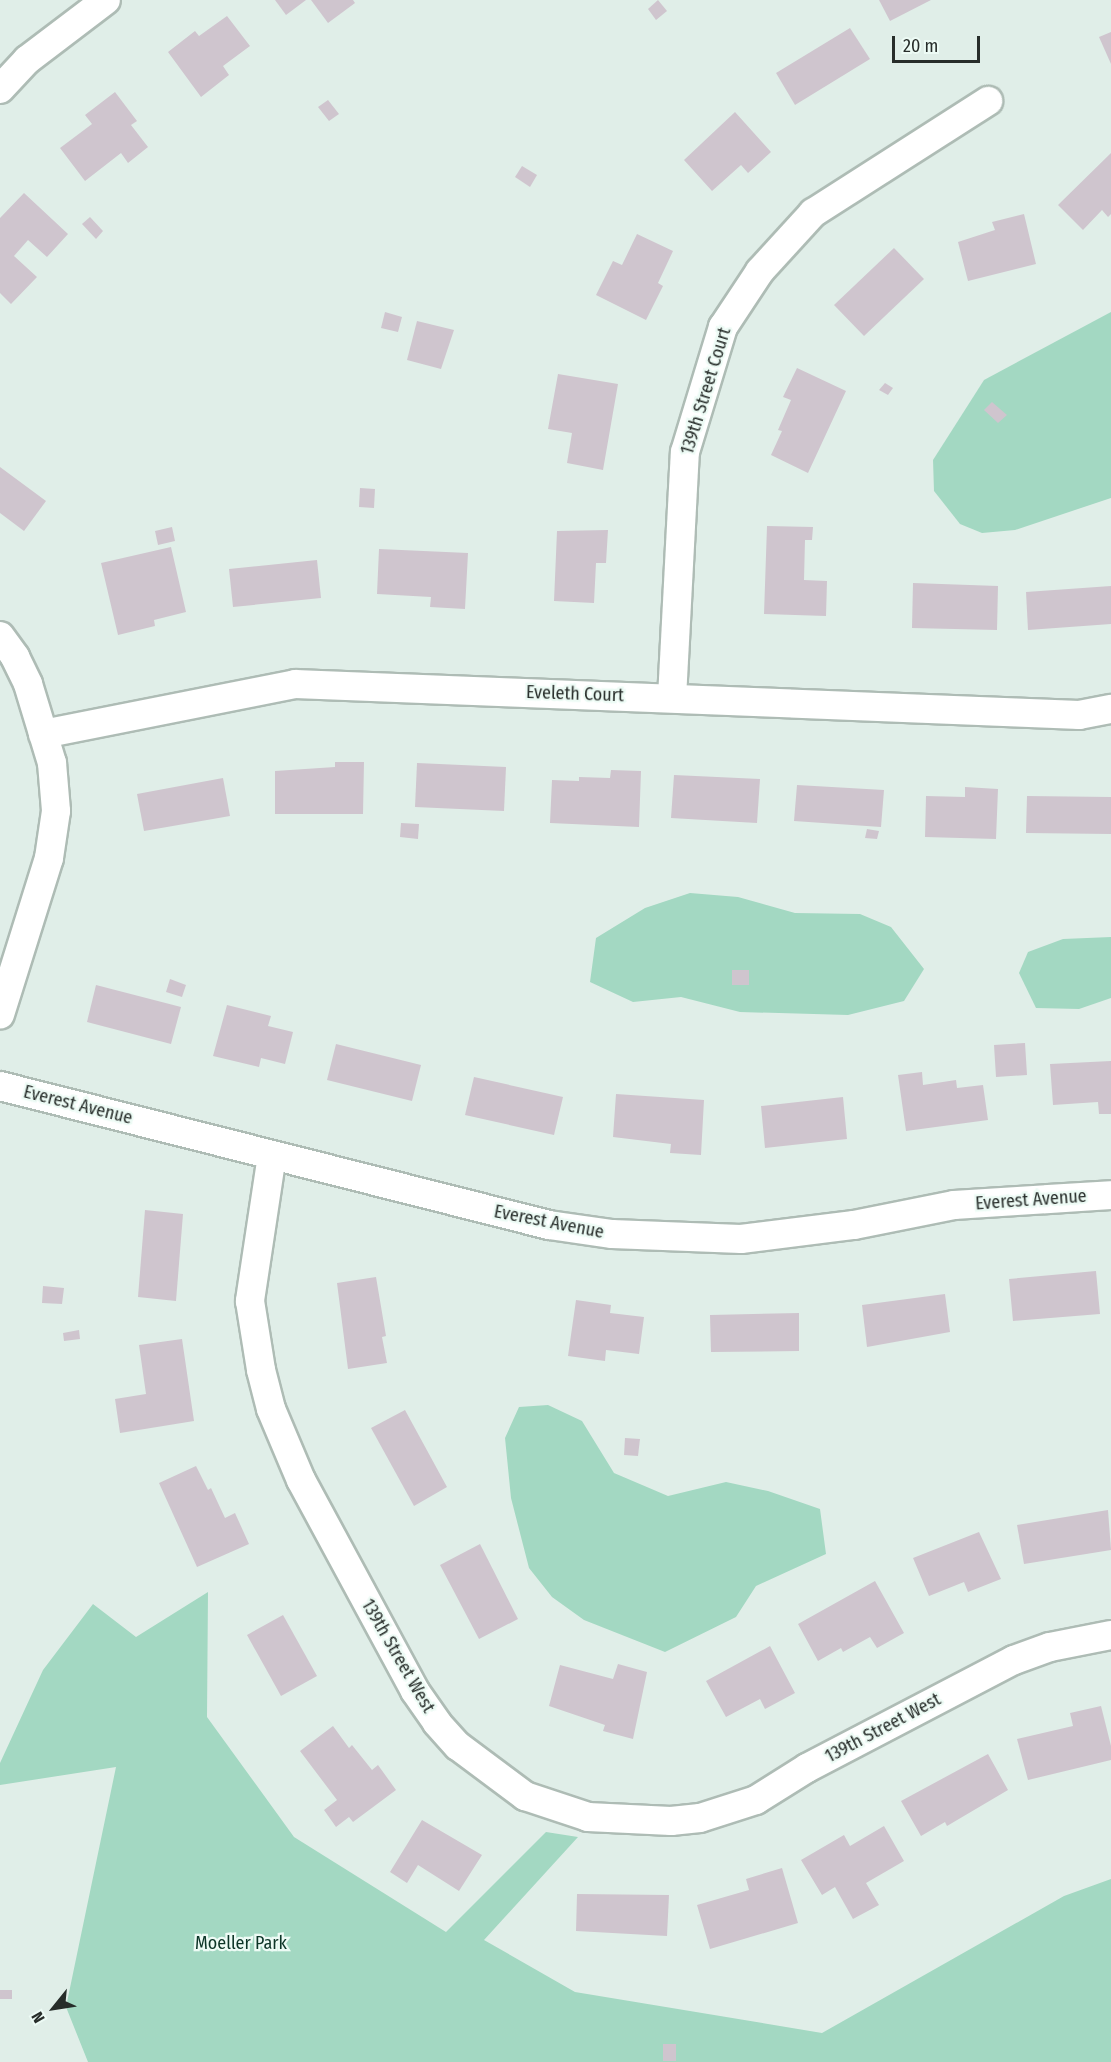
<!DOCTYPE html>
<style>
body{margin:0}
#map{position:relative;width:1111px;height:2062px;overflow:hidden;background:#e0eee8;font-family:"Fira Sans Condensed",sans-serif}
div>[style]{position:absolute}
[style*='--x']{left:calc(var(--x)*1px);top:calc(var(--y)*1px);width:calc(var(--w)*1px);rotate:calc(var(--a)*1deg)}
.green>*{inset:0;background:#a3d8c2}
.building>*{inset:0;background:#cfc5ce}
.roads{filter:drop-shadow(2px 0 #aebcb5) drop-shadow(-2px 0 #aebcb5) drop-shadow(0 2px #aebcb5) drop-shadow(0 -2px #aebcb5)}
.minor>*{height:28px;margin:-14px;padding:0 14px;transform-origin:14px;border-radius:14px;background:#fff}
span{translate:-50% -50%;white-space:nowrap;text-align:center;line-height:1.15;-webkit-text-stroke:4.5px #edfbf5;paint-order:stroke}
.street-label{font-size:18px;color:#272d2a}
.park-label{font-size:18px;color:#0c3527}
.north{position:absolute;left:24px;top:1978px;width:60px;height:60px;-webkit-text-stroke:4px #edfbf5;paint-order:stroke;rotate:240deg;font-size:16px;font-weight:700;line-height:24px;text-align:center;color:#272d2a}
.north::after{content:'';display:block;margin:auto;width:21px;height:27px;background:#272d2a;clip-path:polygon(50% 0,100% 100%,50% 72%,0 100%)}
.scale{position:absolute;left:892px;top:36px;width:88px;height:27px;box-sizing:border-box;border:3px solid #272d2a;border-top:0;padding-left:8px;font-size:18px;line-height:21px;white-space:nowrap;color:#272d2a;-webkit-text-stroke:4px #edfbf5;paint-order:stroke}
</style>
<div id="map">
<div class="green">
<i style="clip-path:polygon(1111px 312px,1111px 498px,1015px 530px,982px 533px,960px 524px,934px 491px,933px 460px,984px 380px)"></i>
<i style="clip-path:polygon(690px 893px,738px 897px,795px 913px,860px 914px,891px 927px,924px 969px,904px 1001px,848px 1015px,740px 1012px,681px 997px,633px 1002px,590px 982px,596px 938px,645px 908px)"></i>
<i style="clip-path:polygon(1111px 937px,1111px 998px,1079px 1009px,1036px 1008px,1019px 973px,1028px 952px,1063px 939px)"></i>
<i style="clip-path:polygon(548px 1405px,582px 1421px,614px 1473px,668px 1496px,726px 1482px,768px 1491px,820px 1509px,826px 1554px,756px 1586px,736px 1617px,665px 1652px,584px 1620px,552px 1597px,529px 1568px,511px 1498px,505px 1438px,519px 1407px)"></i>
<i style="clip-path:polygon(208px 1592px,207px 1717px,294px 1837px,446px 1932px,546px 1832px,578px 1837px,484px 1940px,575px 1992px,822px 2033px,1064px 1896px,1111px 1879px,1111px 2062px,88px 2062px,66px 2007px,116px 1767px,0 1785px,0 1763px,43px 1670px,93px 1604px,136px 1637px)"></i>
</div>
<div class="building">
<i style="clip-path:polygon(275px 0,306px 0,286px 15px)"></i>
<i style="clip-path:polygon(311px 0,353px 0,355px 3px,328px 23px)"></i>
<i style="clip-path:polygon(658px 0,667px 11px,656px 20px,648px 9px)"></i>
<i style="clip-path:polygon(879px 0,931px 0,890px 21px)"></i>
<i style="clip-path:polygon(227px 16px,250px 46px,223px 66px,229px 75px,201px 97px,168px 52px,195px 31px,199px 36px)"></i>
<i style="clip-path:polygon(850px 28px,870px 59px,795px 105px,776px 73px)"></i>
<i style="clip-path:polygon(1111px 32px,1111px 64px,1099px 37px)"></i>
<i style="clip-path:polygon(115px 92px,137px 121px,131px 125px,148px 147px,128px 163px,121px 153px,85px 181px,60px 148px,92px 124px,85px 115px)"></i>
<i style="clip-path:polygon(328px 100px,339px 114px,329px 121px,318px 107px)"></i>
<i style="clip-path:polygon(735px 112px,771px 152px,748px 173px,741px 165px,712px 191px,684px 160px)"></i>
<i style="clip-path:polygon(1111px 153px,1111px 214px,1108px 217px,1102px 210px,1083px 230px,1058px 205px)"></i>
<i style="clip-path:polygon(522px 166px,537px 175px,530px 187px,515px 177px)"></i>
<i style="clip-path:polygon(24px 193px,68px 234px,47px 257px,28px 240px,14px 256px,37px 277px,11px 304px,0 293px,0 218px)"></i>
<i style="clip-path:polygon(1024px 214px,1036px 264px,968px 281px,958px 242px,995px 230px,992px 222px)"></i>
<i style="clip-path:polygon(90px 217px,103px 231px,96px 239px,82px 224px)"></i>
<i style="clip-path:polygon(637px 234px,673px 251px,658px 283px,663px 286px,646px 320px,596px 295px,613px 261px,622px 265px)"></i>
<i style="clip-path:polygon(894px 248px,924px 279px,864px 336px,834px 305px)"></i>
<i style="clip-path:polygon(385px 312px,402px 317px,398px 332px,381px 328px)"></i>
<i style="clip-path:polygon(417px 321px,454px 330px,441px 369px,407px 360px)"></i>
<i style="clip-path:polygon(797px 368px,846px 391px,808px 473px,771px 455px,782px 431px,778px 430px,791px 400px,783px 397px)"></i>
<i style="clip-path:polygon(558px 374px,618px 384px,603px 470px,567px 463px,572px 433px,548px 429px)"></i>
<i style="clip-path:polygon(885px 383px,893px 388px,888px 395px,879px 390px)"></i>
<i style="clip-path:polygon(992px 402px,1007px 415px,998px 423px,984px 410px)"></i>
<i style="clip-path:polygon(0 467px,46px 501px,24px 531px,0 513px)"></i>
<i style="clip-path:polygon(360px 488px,375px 489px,374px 508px,359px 507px)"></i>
<i style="clip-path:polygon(767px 526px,813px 527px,812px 540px,805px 540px,804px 580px,827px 581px,826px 616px,764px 614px)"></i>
<i style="clip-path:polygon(172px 527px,175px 541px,158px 545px,155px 531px)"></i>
<i style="clip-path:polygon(608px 530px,606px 563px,596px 563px,594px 603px,554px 601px,557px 531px)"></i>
<i style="clip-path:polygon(171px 547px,186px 612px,154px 620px,155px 626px,118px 635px,101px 563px)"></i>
<i style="clip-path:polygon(379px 549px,468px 553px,465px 609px,430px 607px,431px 597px,377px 594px)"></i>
<i style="clip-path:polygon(317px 560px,321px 598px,233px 607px,229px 569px)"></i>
<i style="clip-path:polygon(913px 583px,998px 586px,997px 630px,912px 628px)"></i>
<i style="clip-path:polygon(1111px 586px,1111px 624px,1028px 630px,1026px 592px)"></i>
<i style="clip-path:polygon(335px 762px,364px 762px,363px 814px,275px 814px,275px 771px,335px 767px)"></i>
<i style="clip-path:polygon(417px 763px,506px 767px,504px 811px,415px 807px)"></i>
<i style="clip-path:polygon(611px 770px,641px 771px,639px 827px,550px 823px,552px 780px,579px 781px,579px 777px,610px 778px)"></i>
<i style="clip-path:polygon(674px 775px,760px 779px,757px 823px,671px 818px)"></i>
<i style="clip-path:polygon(223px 778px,230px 816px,144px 831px,137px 794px)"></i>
<i style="clip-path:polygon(797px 785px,884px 790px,881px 827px,794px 821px)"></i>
<i style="clip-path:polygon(965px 787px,998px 789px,996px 839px,925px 837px,926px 796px,965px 797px)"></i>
<i style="clip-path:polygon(1027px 796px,1111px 797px,1111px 834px,1026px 833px)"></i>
<i style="clip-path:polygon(401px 823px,419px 824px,418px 839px,400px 837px)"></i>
<i style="clip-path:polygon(867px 829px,879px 831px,877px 839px,865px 838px)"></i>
<i style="clip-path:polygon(732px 970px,749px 970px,749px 985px,732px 985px)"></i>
<i style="clip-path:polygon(170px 979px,186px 985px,182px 997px,166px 992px)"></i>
<i style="clip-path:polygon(96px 985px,181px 1007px,171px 1044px,87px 1022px)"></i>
<i style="clip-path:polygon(227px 1005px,271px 1016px,268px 1026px,293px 1032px,285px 1064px,261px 1058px,259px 1067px,213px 1056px)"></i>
<i style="clip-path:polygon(1025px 1043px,1027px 1075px,996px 1077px,994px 1045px)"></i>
<i style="clip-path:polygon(336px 1044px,421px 1065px,412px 1101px,327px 1080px)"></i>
<i style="clip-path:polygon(1111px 1061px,1111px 1114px,1099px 1114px,1098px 1102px,1053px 1105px,1050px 1064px)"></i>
<i style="clip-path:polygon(922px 1072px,923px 1085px,956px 1080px,957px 1088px,983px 1085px,988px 1120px,906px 1131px,898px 1075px)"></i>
<i style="clip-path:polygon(474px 1077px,563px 1097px,554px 1135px,465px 1115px)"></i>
<i style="clip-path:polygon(616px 1094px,704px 1100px,701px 1155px,670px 1153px,671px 1144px,613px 1137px)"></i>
<i style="clip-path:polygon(843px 1097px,847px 1139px,765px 1148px,761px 1106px)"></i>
<i style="clip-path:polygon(145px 1210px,183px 1214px,176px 1301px,138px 1297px)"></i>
<i style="clip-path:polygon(1096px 1271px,1100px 1314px,1013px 1321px,1009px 1279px)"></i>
<i style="clip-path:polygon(376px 1277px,386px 1336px,382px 1337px,387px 1363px,348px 1369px,337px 1283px)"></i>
<i style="clip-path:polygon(43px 1286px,64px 1288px,62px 1304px,42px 1303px)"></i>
<i style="clip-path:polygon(945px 1294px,950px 1332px,867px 1347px,862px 1305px)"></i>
<i style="clip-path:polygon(576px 1300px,611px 1305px,610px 1313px,644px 1317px,639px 1354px,606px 1350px,605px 1361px,568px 1356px)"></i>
<i style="clip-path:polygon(799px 1313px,799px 1351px,711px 1352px,710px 1315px)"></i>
<i style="clip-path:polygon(79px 1330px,80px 1339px,64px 1341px,63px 1333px)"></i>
<i style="clip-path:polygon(182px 1339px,194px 1421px,120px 1433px,115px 1399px,146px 1394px,139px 1345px)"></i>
<i style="clip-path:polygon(405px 1410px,447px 1487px,414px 1506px,371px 1428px)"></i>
<i style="clip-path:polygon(625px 1438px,640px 1439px,638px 1456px,624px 1455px)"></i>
<i style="clip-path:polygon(196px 1466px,208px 1490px,211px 1488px,225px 1518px,235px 1513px,249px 1544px,197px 1567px,159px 1483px)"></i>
<i style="clip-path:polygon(1108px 1510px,1111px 1550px,1024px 1564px,1017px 1525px)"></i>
<i style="clip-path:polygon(979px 1532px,1001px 1579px,968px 1592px,964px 1582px,929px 1596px,913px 1558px)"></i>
<i style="clip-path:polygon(480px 1544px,518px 1619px,479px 1639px,440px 1565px)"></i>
<i style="clip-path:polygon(875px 1581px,904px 1633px,877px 1648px,870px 1637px,843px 1652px,841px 1648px,818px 1661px,798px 1624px)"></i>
<i style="clip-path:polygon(283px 1615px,317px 1676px,281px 1696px,247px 1635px)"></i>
<i style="clip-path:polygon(770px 1646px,795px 1693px,765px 1709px,760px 1699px,726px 1717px,706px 1681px)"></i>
<i style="clip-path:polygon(618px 1664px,647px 1672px,633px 1739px,603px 1731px,605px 1725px,549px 1706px,560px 1665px,613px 1679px)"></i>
<i style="clip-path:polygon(1101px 1706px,1111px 1746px,1111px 1760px,1028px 1780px,1017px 1739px,1073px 1726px,1070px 1713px)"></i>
<i style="clip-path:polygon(333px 1726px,349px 1748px,352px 1745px,372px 1770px,378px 1765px,396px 1790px,353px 1822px,349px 1817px,336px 1827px,324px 1810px,337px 1800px,300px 1751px)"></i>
<i style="clip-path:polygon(988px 1754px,1008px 1790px,947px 1826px,945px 1822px,921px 1836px,901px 1801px)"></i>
<i style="clip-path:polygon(422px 1820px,482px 1855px,459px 1891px,418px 1865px,407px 1883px,390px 1872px)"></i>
<i style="clip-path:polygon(884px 1826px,904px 1861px,866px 1883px,879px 1905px,853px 1919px,835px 1887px,822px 1895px,801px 1860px,844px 1835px,850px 1846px)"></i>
<i style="clip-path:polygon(782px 1868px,798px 1923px,710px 1949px,697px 1905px,749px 1890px,746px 1879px)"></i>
<i style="clip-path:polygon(577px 1894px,669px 1895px,667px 1936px,576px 1931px)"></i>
<i style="clip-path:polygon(0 1990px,12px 1990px,12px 1999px,0 1999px)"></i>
<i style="clip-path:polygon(663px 2044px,676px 2044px,676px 2061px,663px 2061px)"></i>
</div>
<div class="roads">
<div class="minor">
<i style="--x:0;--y:89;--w:40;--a:-47"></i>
<i style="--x:27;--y:60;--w:99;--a:-37.2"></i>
<i style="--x:0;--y:636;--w:26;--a:54"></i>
<i style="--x:15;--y:657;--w:30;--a:64"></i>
<i style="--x:28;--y:684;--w:83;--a:73.1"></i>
<i style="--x:52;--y:763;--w:48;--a:85.2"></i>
<i style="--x:56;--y:811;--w:48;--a:98.5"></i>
<i style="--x:49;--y:858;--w:164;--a:107.4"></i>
<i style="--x:672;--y:698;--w:246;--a:-87"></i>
<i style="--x:685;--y:452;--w:131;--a:-73.1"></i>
<i style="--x:723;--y:327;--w:67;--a:-56.5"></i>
<i style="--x:760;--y:271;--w:79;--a:-47.6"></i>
<i style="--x:813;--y:213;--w:208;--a:-32.6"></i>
<i style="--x:43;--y:734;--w:257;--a:-11.2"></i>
<i style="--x:295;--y:684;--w:785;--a:2.26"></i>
<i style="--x:1079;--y:715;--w:33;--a:-11"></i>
<i style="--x:0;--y:1086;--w:566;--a:14.21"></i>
<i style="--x:549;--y:1225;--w:64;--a:8.1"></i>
<i style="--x:612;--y:1234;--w:129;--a:2.2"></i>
<i style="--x:741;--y:1239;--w:114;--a:-7.1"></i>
<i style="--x:854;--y:1225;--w:102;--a:-11.3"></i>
<i style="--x:954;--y:1205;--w:157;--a:-3.6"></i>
<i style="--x:272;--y:1155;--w:148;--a:98.6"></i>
<i style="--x:250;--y:1301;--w:70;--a:80.9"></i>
<i style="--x:261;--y:1370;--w:40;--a:75.6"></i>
<i style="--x:271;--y:1409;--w:77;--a:67.1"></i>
<i style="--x:301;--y:1480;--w:240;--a:61.6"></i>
<i style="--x:415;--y:1691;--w:39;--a:55"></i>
<i style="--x:437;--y:1723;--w:31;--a:48"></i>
<i style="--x:458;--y:1746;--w:84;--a:36.7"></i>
<i style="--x:525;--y:1796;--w:66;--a:18.4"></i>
<i style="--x:588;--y:1817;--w:83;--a:2.8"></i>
<i style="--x:671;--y:1821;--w:29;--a:-6"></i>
<i style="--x:700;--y:1818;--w:59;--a:-17.8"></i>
<i style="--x:756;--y:1800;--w:60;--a:-32.1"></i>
<i style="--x:807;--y:1768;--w:233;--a:-27.6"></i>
<i style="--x:1014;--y:1660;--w:38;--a:-20"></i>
<i style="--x:1050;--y:1647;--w:62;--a:-11.1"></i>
</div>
</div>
<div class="street-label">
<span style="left:706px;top:391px;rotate:-73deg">139th Street Court</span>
<span style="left:575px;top:694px;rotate:2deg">Eveleth Court</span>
<span style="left:78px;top:1105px;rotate:14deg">Everest Avenue</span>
<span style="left:1031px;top:1200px;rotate:-4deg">Everest Avenue</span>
<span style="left:549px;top:1222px;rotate:11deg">Everest Avenue</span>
<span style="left:398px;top:1656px;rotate:60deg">139th Street West</span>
<span style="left:883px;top:1728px;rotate:-28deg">139th Street West</span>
</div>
<div class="park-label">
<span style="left:241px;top:1943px">Moeller Park</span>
</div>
<div class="north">N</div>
<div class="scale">20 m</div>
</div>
